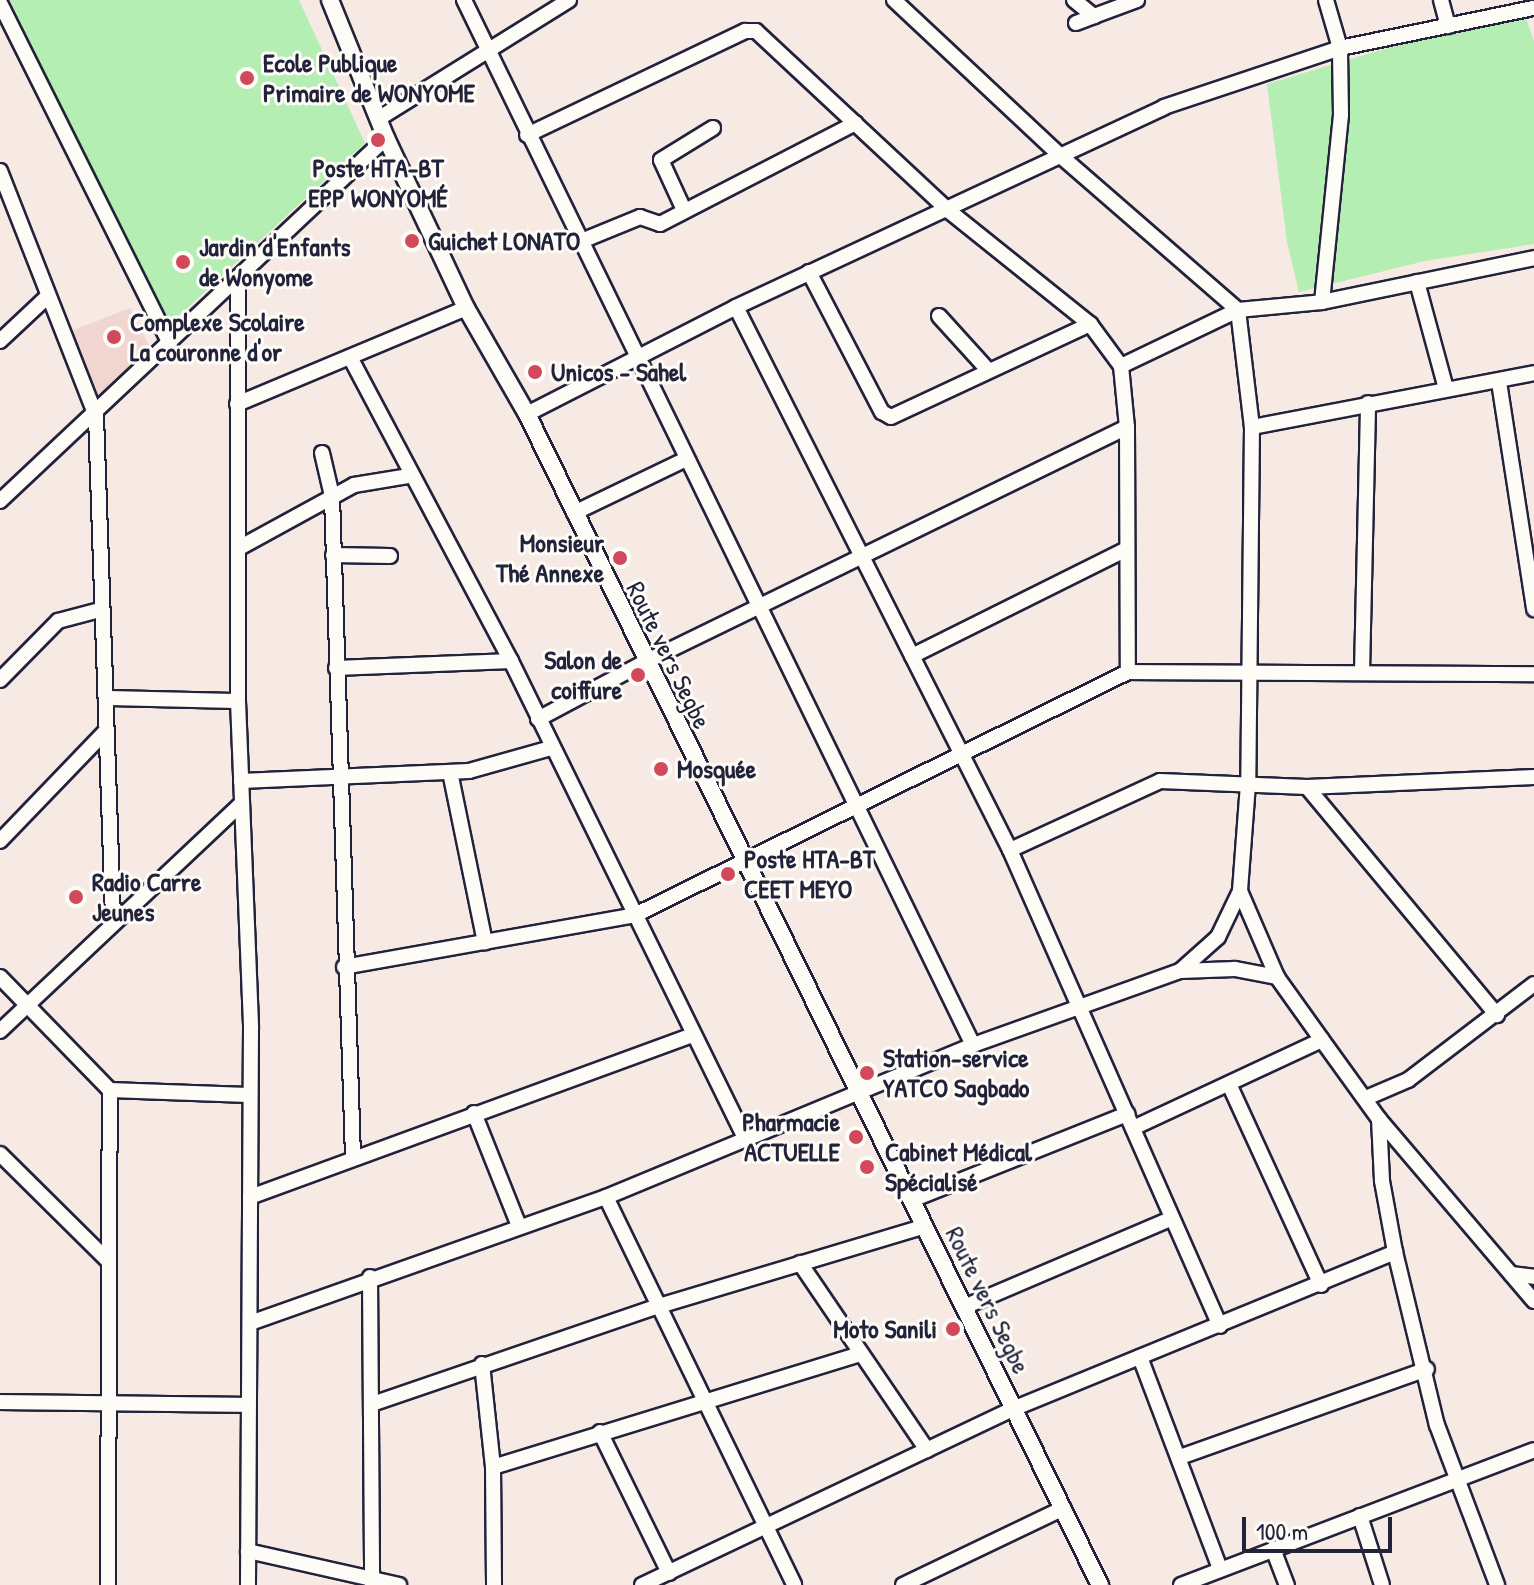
<!DOCTYPE html>
<meta charset="utf-8">
<style>
body{margin:0}
#map{position:relative;width:1534px;height:1585px;overflow:hidden;background:#f7eae5;font-family:"Patrick Hand",sans-serif}
div>[style]{position:absolute}
[style*='--x']{left:calc(var(--x)*1px);top:calc(var(--y)*1px);width:calc(var(--w)*1px);rotate:calc(var(--a)*1deg)}
.built>*{inset:0;background:#f0d5d0}
.green>*{inset:0;background:#b5eeb2}
.roads{filter:drop-shadow(2px 0 #22223b) drop-shadow(-2px 0 #22223b) drop-shadow(0 2px #22223b) drop-shadow(0 -2px #22223b)}
.minor>*{height:14px;margin:-7px;padding:0 7px;transform-origin:7px;border-radius:7px;background:#fdfcf7}
.major>*{height:16px;margin:-8px;padding:0 8px;transform-origin:8px;border-radius:8px;background:#fdfcf7}
.dots>*{width:22px;height:22px;translate:-50% -50%;box-sizing:border-box;border:4px solid #fdfcf7;border-radius:50%}
span{translate:-50% -50%;white-space:nowrap;text-align:center;line-height:1.15;-webkit-text-stroke:6px #fdfcf7;paint-order:stroke}
.poi-label{font-size:26px;color:#22223b;font-weight:700}
.left{translate:0 -50%;text-align:left}
.right{translate:-100% -50%;text-align:right}
.street-label{font-size:26px;color:#22223b}
.scale{position:absolute;left:1242px;top:1517px;width:150px;height:36px;box-sizing:border-box;border:4px solid #22223b;border-top:0;padding-left:10px;font-size:24px;line-height:28px;white-space:nowrap;color:#22223b;-webkit-text-stroke:6px #fdfcf7;paint-order:stroke}
</style>
<div id="map">
<div class="built">
<i style="clip-path:polygon(130px 308px,152px 351px,100px 399px,71px 331px)"></i>
</div>
<div class="green">
<i style="clip-path:polygon(10px 0,299px 0,365px 143px,168px 326px)"></i>
<i style="clip-path:polygon(1525px 15px,1534px 41px,1534px 244px,1425px 261px,1299px 292px,1287px 242px,1267px 84px,1388px 48px)"></i>
</div>
<div class="roads">
<div class="minor">
<i style="--x:464;--y:0;--w:1162;--a:64.03"></i>
<i style="--x:894;--y:0;--w:231;--a:43.1"></i>
<i style="--x:1063;--y:158;--w:232;--a:41"></i>
<i style="--x:1238;--y:310;--w:118;--a:83.2"></i>
<i style="--x:1252;--y:427;--w:357;--a:90.6"></i>
<i style="--x:1248;--y:784;--w:107;--a:94.3"></i>
<i style="--x:1240;--y:891;--w:94;--a:66.7"></i>
<i style="--x:1277;--y:977;--w:77;--a:54.5"></i>
<i style="--x:1322;--y:1040;--w:97;--a:54.2"></i>
<i style="--x:1379;--y:1119;--w:239;--a:49.6"></i>
<i style="--x:1074;--y:0;--w:26;--a:39"></i>
<i style="--x:1094;--y:16;--w:46;--a:-20.4"></i>
<i style="--x:1441;--y:0;--w:27;--a:75"></i>
<i style="--x:0;--y:3;--w:381;--a:63.5"></i>
<i style="--x:1076;--y:23;--w:19;--a:-21"></i>
<i style="--x:378;--y:119;--w:225;--a:-31.9"></i>
<i style="--x:527;--y:135;--w:242;--a:-25.5"></i>
<i style="--x:745;--y:31;--w:11;--a:0"></i>
<i style="--x:756;--y:31;--w:264;--a:43"></i>
<i style="--x:949;--y:211;--w:181;--a:38.7"></i>
<i style="--x:1090;--y:324;--w:52;--a:53.6"></i>
<i style="--x:1121;--y:366;--w:61;--a:84.4"></i>
<i style="--x:1127;--y:427;--w:245;--a:89.8"></i>
<i style="--x:0;--y:171;--w:263;--a:68.6"></i>
<i style="--x:96;--y:416;--w:503;--a:88.06"></i>
<i style="--x:684;--y:210;--w:55;--a:-114.7"></i>
<i style="--x:661;--y:160;--w:61;--a:-31.6"></i>
<i style="--x:579;--y:242;--w:66;--a:-22.3"></i>
<i style="--x:640;--y:217;--w:21;--a:19"></i>
<i style="--x:660;--y:224;--w:220;--a:-27.3"></i>
<i style="--x:809;--y:272;--w:158;--a:62.5"></i>
<i style="--x:882;--y:412;--w:10;--a:29"></i>
<i style="--x:891;--y:417;--w:220;--a:-25"></i>
<i style="--x:238;--y:280;--w:421;--a:90"></i>
<i style="--x:238;--y:701;--w:327;--a:87.7"></i>
<i style="--x:251;--y:1028;--w:557;--a:90.31"></i>
<i style="--x:1417;--y:282;--w:111;--a:74.8"></i>
<i style="--x:1322;--y:302;--w:188;--a:-84.2"></i>
<i style="--x:1341;--y:115;--w:67;--a:-90.9"></i>
<i style="--x:1340;--y:48;--w:50;--a:-106.3"></i>
<i style="--x:736;--y:307;--w:608;--a:63.22"></i>
<i style="--x:1010;--y:850;--w:520;--a:66.19"></i>
<i style="--x:939;--y:316;--w:73;--a:47.8"></i>
<i style="--x:0;--y:341;--w:66;--a:-43.2"></i>
<i style="--x:350;--y:357;--w:344;--a:62.1"></i>
<i style="--x:511;--y:661;--w:534;--a:63.87"></i>
<i style="--x:1121;--y:366;--w:130;--a:-25.6"></i>
<i style="--x:1238;--y:310;--w:84;--a:-5.4"></i>
<i style="--x:1322;--y:302;--w:217;--a:-11.7"></i>
<i style="--x:1499;--y:382;--w:230;--a:81.2"></i>
<i style="--x:237;--y:404;--w:248;--a:-22.7"></i>
<i style="--x:527;--y:414;--w:235;--a:-27.1"></i>
<i style="--x:736;--y:307;--w:472;--a:-25"></i>
<i style="--x:1164;--y:107;--w:186;--a:-18.5"></i>
<i style="--x:1340;--y:48;--w:198;--a:-11.7"></i>
<i style="--x:1252;--y:427;--w:287;--a:-10.8"></i>
<i style="--x:322;--y:453;--w:44;--a:76.9"></i>
<i style="--x:332;--y:496;--w:660;--a:88.18"></i>
<i style="--x:0;--y:501;--w:530;--a:-43.24"></i>
<i style="--x:574;--y:513;--w:124;--a:-25.7"></i>
<i style="--x:239;--y:548;--w:131;--a:-28.7"></i>
<i style="--x:354;--y:485;--w:56;--a:-9.3"></i>
<i style="--x:333;--y:555;--w:57;--a:1"></i>
<i style="--x:912;--y:656;--w:240;--a:-26.5"></i>
<i style="--x:336;--y:668;--w:175;--a:-2.3"></i>
<i style="--x:1362;--y:672;--w:269;--a:-88.7"></i>
<i style="--x:0;--y:680;--w:83;--a:-45.5"></i>
<i style="--x:58;--y:621;--w:43;--a:-14.7"></i>
<i style="--x:106;--y:698;--w:132;--a:1.3"></i>
<i style="--x:538;--y:719;--w:121;--a:-28"></i>
<i style="--x:645;--y:662;--w:536;--a:-25.99"></i>
<i style="--x:450;--y:772;--w:174;--a:78.4"></i>
<i style="--x:241;--y:781;--w:228;--a:-2.5"></i>
<i style="--x:469;--y:771;--w:85;--a:-15.7"></i>
<i style="--x:1307;--y:787;--w:297;--a:50.2"></i>
<i style="--x:0;--y:841;--w:151;--a:-46.1"></i>
<i style="--x:1010;--y:850;--w:165;--a:-24.7"></i>
<i style="--x:1160;--y:781;--w:147;--a:2.3"></i>
<i style="--x:1307;--y:787;--w:227;--a:-2.5"></i>
<i style="--x:344;--y:967;--w:296;--a:-10.1"></i>
<i style="--x:635;--y:915;--w:550;--a:-26.24"></i>
<i style="--x:1128;--y:672;--w:406;--a:0.3"></i>
<i style="--x:1180;--y:971;--w:55;--a:-2.1"></i>
<i style="--x:1235;--y:969;--w:43;--a:10.8"></i>
<i style="--x:0;--y:977;--w:158;--a:45.8"></i>
<i style="--x:110;--y:1090;--w:138;--a:2.1"></i>
<i style="--x:0;--y:1031;--w:331;--a:-43.3"></i>
<i style="--x:1229;--y:1084;--w:221;--a:65.4"></i>
<i style="--x:1366;--y:1098;--w:46;--a:-23.2"></i>
<i style="--x:1408;--y:1080;--w:158;--a:-37.3"></i>
<i style="--x:474;--y:1113;--w:122;--a:68.3"></i>
<i style="--x:1379;--y:1119;--w:62;--a:87.2"></i>
<i style="--x:1382;--y:1181;--w:72;--a:79.6"></i>
<i style="--x:1395;--y:1252;--w:178;--a:76.4"></i>
<i style="--x:1437;--y:1425;--w:171;--a:69.4"></i>
<i style="--x:1133;--y:1128;--w:208;--a:-25"></i>
<i style="--x:0;--y:1154;--w:151;--a:44.7"></i>
<i style="--x:250;--y:1197;--w:472;--a:-20.1"></i>
<i style="--x:606;--y:1197;--w:431;--a:64.1"></i>
<i style="--x:912;--y:1200;--w:232;--a:-21.8"></i>
<i style="--x:800;--y:1263;--w:226;--a:55.8"></i>
<i style="--x:1511;--y:1274;--w:23;--a:7"></i>
<i style="--x:370;--y:1277;--w:308;--a:89.6"></i>
<i style="--x:964;--y:1307;--w:224;--a:-23.1"></i>
<i style="--x:250;--y:1323;--w:378;--a:-19.5"></i>
<i style="--x:606;--y:1197;--w:397;--a:-22.5"></i>
<i style="--x:973;--y:1045;--w:220;--a:-19.7"></i>
<i style="--x:1180;--y:971;--w:51;--a:-41.8"></i>
<i style="--x:1218;--y:937;--w:51;--a:-64.4"></i>
<i style="--x:1140;--y:1357;--w:227;--a:69.3"></i>
<i style="--x:482;--y:1364;--w:104;--a:83.9"></i>
<i style="--x:493;--y:1467;--w:118;--a:89.5"></i>
<i style="--x:0;--y:1402;--w:248;--a:0.7"></i>
<i style="--x:375;--y:1403;--w:300;--a:-18.9"></i>
<i style="--x:659;--y:1306;--w:278;--a:-16.7"></i>
<i style="--x:600;--y:1432;--w:157;--a:63.9"></i>
<i style="--x:1180;--y:1457;--w:262;--a:-19.6"></i>
<i style="--x:493;--y:1467;--w:385;--a:-17.1"></i>
<i style="--x:1360;--y:1516;--w:72;--a:72.3"></i>
<i style="--x:1273;--y:1549;--w:39;--a:69"></i>
<i style="--x:248;--y:1551;--w:155;--a:12.7"></i>
<i style="--x:108;--y:1585;--w:495;--a:-89.8"></i>
<i style="--x:642;--y:1585;--w:413;--a:-25.4"></i>
<i style="--x:1015;--y:1408;--w:411;--a:-22.3"></i>
<i style="--x:903;--y:1585;--w:178;--a:-25.6"></i>
<i style="--x:1181;--y:1585;--w:378;--a:-20.9"></i>
</div>
<div class="major">
<i style="--x:330;--y:0;--w:149;--a:67.9"></i>
<i style="--x:386;--y:138;--w:188;--a:64.8"></i>
<i style="--x:466;--y:308;--w:122;--a:60.1"></i>
<i style="--x:527;--y:414;--w:1304;--a:63.93"></i>
</div>
</div>
<div class="dots">
<i style="left:247px;top:78px;background:#d1495b"></i>
<i style="left:378px;top:140px;background:#d1495b"></i>
<i style="left:412px;top:241px;background:#d1495b"></i>
<i style="left:183px;top:262px;background:#d1495b"></i>
<i style="left:114px;top:337px;background:#d1495b"></i>
<i style="left:535px;top:372px;background:#d1495b"></i>
<i style="left:620px;top:558px;background:#d1495b"></i>
<i style="left:638px;top:675px;background:#d1495b"></i>
<i style="left:661px;top:769px;background:#d1495b"></i>
<i style="left:728px;top:874px;background:#d1495b"></i>
<i style="left:76px;top:897px;background:#d1495b"></i>
<i style="left:867px;top:1073px;background:#d1495b"></i>
<i style="left:856px;top:1137px;background:#d1495b"></i>
<i style="left:867px;top:1167px;background:#d1495b"></i>
<i style="left:953px;top:1329px;background:#d1495b"></i>
</div>
<div class="poi-label">
<span class="left" style="left:263px;top:78px">Ecole Publique<br>Primaire de WONYOME</span>
<span style="left:378px;top:183px">Poste HTA-BT<br>EPP WONYOMÉ</span>
<span class="left" style="left:428px;top:241px">Guichet LONATO</span>
<span class="left" style="left:199px;top:262px">Jardin d'Enfants<br>de Wonyome</span>
<span class="left" style="left:130px;top:337px">Complexe Scolaire<br>La couronne d'or</span>
<span class="left" style="left:551px;top:372px">Unicos - Sahel</span>
<span class="right" style="left:604px;top:558px">Monsieur<br>Thé Annexe</span>
<span class="right" style="left:622px;top:675px">Salon de<br>coiffure</span>
<span class="left" style="left:677px;top:769px">Mosquée</span>
<span class="left" style="left:744px;top:874px">Poste HTA-BT<br>CEET MEYO</span>
<span class="left" style="left:92px;top:897px">Radio Carre<br>Jeunes</span>
<span class="left" style="left:883px;top:1073px">Station-service<br>YATCO Sagbado</span>
<span class="right" style="left:840px;top:1137px">Pharmacie<br>ACTUELLE</span>
<span class="left" style="left:885px;top:1167px">Cabinet Médical<br>Spécialisé</span>
<span class="right" style="left:937px;top:1329px">Moto Sanili</span>
</div>
<div class="street-label">
<span style="left:669px;top:655px;rotate:64deg">Route vers Segbe</span>
<span style="left:988px;top:1300px;rotate:64deg">Route vers Segbe</span>
</div>
<div class="scale">100 m</div>
</div>
